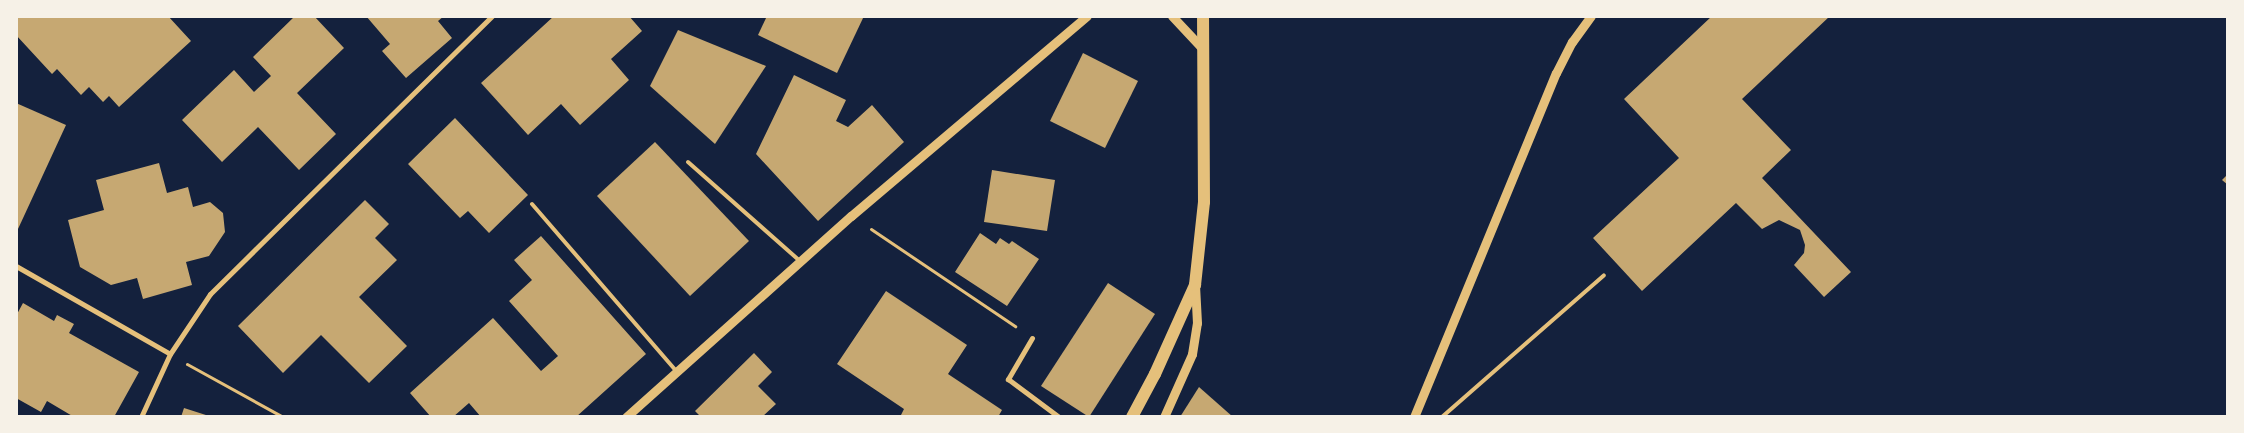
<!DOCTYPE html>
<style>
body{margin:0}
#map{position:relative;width:2244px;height:433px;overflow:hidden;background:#14213d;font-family:"Work Sans",sans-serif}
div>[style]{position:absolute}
.building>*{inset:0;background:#c6a872}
.path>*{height:3px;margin:-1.5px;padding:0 1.5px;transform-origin:1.5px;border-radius:1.5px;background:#e5c07b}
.service>*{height:4px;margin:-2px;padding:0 2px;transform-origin:2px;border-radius:2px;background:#e5c07b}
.minor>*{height:5px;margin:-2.5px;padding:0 2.5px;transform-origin:2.5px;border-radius:2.5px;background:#e5c07b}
.tertiary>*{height:9px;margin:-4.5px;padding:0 4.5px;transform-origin:4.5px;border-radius:4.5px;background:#e5c07b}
.primary>*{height:12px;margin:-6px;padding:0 6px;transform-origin:6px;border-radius:6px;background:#e5c07b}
span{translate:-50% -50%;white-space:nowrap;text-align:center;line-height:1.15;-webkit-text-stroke:4.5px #f6f1e7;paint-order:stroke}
.frame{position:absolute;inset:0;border:18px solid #f6f1e7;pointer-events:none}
</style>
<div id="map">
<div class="building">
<i style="clip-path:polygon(16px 16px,168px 16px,191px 41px,119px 107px,109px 96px,103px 102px,89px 87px,81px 95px,57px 69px,52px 74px,16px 35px)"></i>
<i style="clip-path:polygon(295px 16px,314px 16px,344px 48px,297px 93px,336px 134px,299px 170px,258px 127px,222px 162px,182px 120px,234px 70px,254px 92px,271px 76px,253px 57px)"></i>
<i style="clip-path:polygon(366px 16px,444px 16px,438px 21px,452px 38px,406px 78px,382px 51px,390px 44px)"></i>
<i style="clip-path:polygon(554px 16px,629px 16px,642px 31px,611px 59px,629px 80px,580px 125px,561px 104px,528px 135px,481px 83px)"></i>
<i style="clip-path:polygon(767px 16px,864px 16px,837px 73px,758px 35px)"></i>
<i style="clip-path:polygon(1712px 16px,1830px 16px,1742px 99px,1791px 150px,1762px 178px,1851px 272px,1824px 297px,1794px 265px,1804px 253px,1805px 245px,1800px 230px,1779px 220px,1762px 229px,1736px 203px,1642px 291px,1593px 238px,1679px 158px,1624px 99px)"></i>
<i style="clip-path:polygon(678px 30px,766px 66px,715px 144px,650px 86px)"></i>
<i style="clip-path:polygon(1083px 53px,1138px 81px,1105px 148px,1050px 121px)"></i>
<i style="clip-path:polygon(794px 75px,846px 100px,836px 121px,848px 127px,872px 105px,904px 142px,818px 221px,756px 154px)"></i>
<i style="clip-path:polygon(16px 103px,66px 125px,18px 229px,16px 228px)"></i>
<i style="clip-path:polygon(455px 118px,528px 195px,489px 233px,468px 211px,460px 218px,408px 164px)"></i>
<i style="clip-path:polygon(655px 142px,749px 241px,690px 296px,597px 196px)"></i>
<i style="clip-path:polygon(159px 163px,167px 193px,188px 187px,193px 207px,210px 202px,223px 213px,225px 232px,209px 256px,186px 262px,192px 285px,143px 299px,137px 278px,111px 285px,80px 267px,68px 220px,104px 210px,96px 180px)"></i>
<i style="clip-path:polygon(992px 170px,1055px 180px,1047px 231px,984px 222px)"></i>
<i style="clip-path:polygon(2228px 174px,2228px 185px,2222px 180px)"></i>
<i style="clip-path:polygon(365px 200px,389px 224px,375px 238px,397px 260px,359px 297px,407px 346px,369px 383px,321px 335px,283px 373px,238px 326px)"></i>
<i style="clip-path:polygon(980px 233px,996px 244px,1000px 238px,1009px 244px,1012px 241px,1039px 259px,1007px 306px,955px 272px)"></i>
<i style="clip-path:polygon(541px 236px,646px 354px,576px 417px,481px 417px,469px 403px,453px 417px,431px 417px,410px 393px,493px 318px,541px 371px,558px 356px,509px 301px,532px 280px,514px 260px)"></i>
<i style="clip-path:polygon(1108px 283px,1155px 314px,1089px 417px,1041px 386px)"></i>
<i style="clip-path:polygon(886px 291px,967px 345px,948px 374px,1002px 410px,998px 417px,900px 417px,904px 409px,837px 364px)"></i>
<i style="clip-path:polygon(23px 303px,54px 321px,57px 315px,74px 324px,69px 333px,139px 372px,114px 417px,74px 417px,47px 401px,41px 412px,16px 398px,16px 316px)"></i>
<i style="clip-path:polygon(754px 353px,772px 372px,758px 386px,776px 404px,762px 417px,701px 417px,695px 411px)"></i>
<i style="clip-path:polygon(1199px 387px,1233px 417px,1180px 417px)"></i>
<i style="clip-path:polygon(184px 408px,209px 416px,209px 417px,181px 417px)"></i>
</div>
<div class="path">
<i style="left:871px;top:229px;width:174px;rotate:34deg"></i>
<i style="left:187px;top:364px;width:110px;rotate:28.9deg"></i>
</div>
<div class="service">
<i style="left:688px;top:162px;width:149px;rotate:41.5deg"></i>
<i style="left:532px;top:204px;width:221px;rotate:49.2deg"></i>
<i style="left:1442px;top:417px;width:215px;rotate:-41.2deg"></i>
</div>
<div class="minor">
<i style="left:16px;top:266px;width:177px;rotate:29.7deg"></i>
<i style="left:1032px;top:338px;width:48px;rotate:120.3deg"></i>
<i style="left:1008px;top:379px;width:64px;rotate:36.7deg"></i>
<i style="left:141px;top:417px;width:69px;rotate:-65.3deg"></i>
<i style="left:170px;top:354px;width:72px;rotate:-56.3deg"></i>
<i style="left:210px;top:294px;width:396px;rotate:-44.6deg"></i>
</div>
<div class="tertiary">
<i style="left:1172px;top:16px;width:45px;rotate:46.8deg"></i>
<i style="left:626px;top:417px;width:302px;rotate:-41.8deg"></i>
<i style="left:851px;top:216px;width:309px;rotate:-40.3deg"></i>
<i style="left:1164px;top:417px;width:69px;rotate:-66deg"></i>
<i style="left:1192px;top:354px;width:31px;rotate:-81deg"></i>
<i style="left:1197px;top:323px;width:37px;rotate:-93deg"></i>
<i style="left:1414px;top:417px;width:372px;rotate:-67.6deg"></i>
<i style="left:1556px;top:73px;width:35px;rotate:-63deg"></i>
<i style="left:1572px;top:42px;width:32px;rotate:-54deg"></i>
</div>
<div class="primary">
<i style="left:1132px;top:417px;width:49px;rotate:-61.9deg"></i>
<i style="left:1155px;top:374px;width:98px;rotate:-65.8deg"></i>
<i style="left:1195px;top:285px;width:83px;rotate:-83.8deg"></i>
<i style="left:1204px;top:202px;width:186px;rotate:-90.3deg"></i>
</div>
<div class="frame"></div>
</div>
